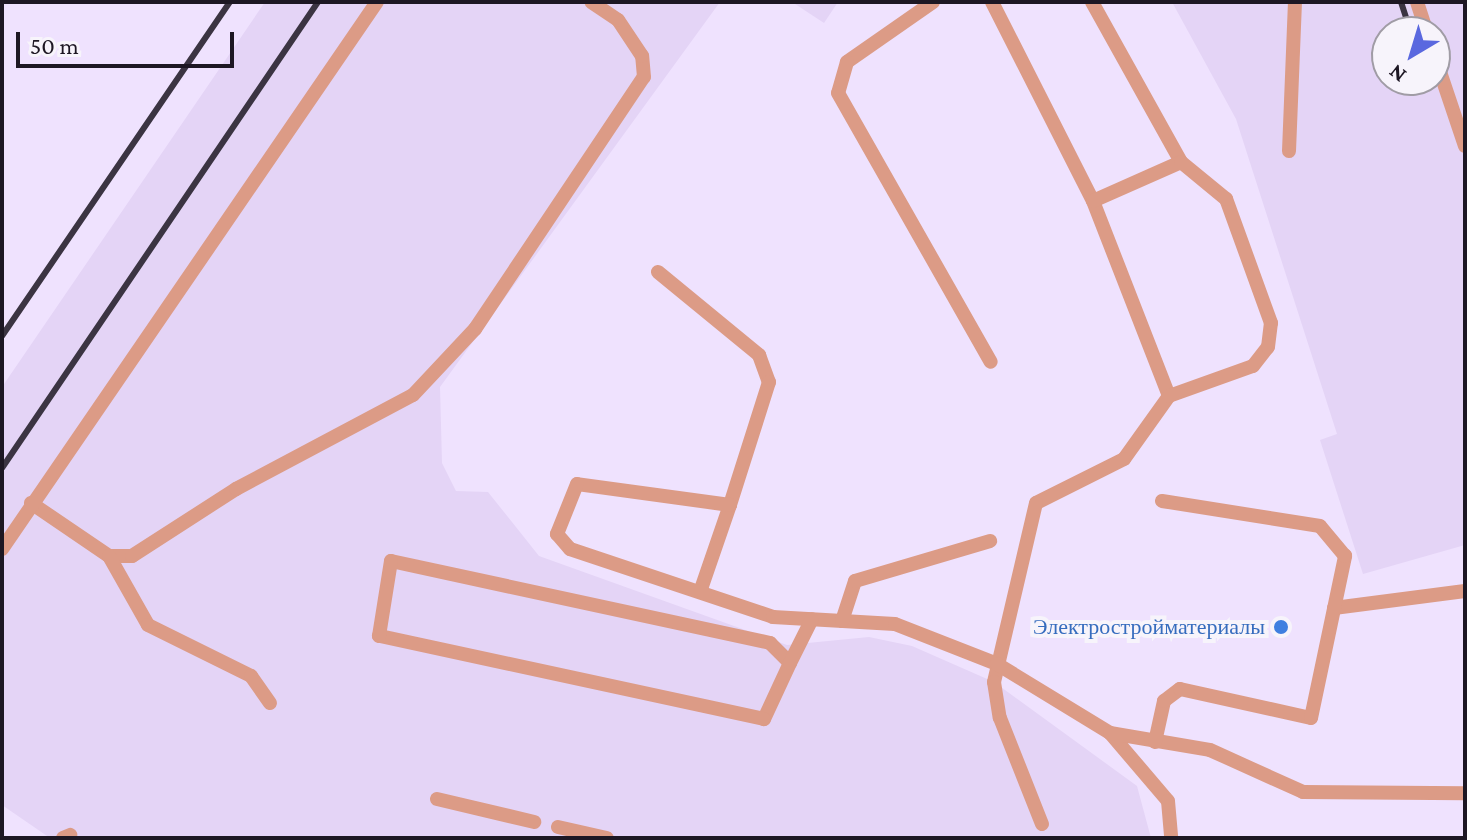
<!DOCTYPE html>
<meta charset="utf-8">
<style>
body{margin:0}
#map{position:relative;width:1467px;height:840px;overflow:hidden;background:#efe2fe;font-family:"Crimson Pro",serif}
div>[style]{position:absolute}
.built>*{inset:0;background:#e4d4f6}
.lane>*{height:14px;margin:-7px;padding:0 7px;transform-origin:7px;border-radius:7px;background:#dc9b86}
.rail>*{height:6px;margin:-3px;padding:0 3px;transform-origin:3px;border-radius:3px;background:#3b3442}
.dots>*{width:22px;height:22px;translate:-50% -50%;box-sizing:border-box;border:4px solid #f7f4fb;border-radius:50%}
span{translate:-50% -50%;white-space:nowrap;text-align:center;line-height:1.15;-webkit-text-stroke:8px #f7f4fb;paint-order:stroke}
.shop-label{font-size:22px;color:#366cbe}
.right{translate:-100% -50%;text-align:right}
.frame{position:absolute;inset:0;border:4px solid #1d1723;pointer-events:none}
.north{position:absolute;left:1371px;top:16px;width:80px;height:80px;box-sizing:border-box;background:#f7f4fb;border:2px solid #a09ca5;border-radius:50%;rotate:218deg;font-size:22px;font-weight:700;line-height:32px;text-align:center;color:#1d1723}
.north::after{content:'';display:block;margin:auto;width:28px;height:36px;background:#5a68df;clip-path:polygon(50% 0,100% 100%,50% 72%,0 100%)}
.scale{position:absolute;left:16px;top:32px;width:218px;height:36px;box-sizing:border-box;border:4px solid #1d1723;border-top:0;padding-left:10px;font-size:24px;line-height:28px;white-space:nowrap;color:#1d1723;-webkit-text-stroke:6px #f7f4fb;paint-order:stroke}
</style>
<div id="map">
<div class="built">
<i style="clip-path:polygon(265px 2px,720px 2px,440px 387px,442px 463px,456px 491px,488px 492px,539px 556px,787px 645px,869px 637px,912px 646px,994px 682px,1137px 786px,1151px 838px,50px 838px,2px 805px,2px 387px)"></i>
<i style="clip-path:polygon(792px 2px,838px 2px,824px 23px)"></i>
<i style="clip-path:polygon(evenodd,1172px 2px,1465px 2px,1465px 545px,1363px 574px,1320px 440px,1337px 434px,1236px 119px,1172px 2px,1387px 32px,1435px 32px,1435px 80px,1387px 80px,1387px 32px)"></i>
</div>
<div class="lane">
<i style="left:933px;top:2px;width:105px;rotate:145.1deg"></i>
<i style="left:847px;top:62px;width:32px;rotate:106deg"></i>
<i style="left:838px;top:93px;width:309px;rotate:60.4deg"></i>
<i style="left:992px;top:2px;width:223px;rotate:63.1deg"></i>
<i style="left:1093px;top:201px;width:209px;rotate:68.7deg"></i>
<i style="left:1169px;top:396px;width:77px;rotate:125.5deg"></i>
<i style="left:1124px;top:459px;width:98px;rotate:153.4deg"></i>
<i style="left:1036px;top:503px;width:184px;rotate:103.2deg"></i>
<i style="left:994px;top:682px;width:36px;rotate:81deg"></i>
<i style="left:1000px;top:718px;width:114px;rotate:68.4deg"></i>
<i style="left:1092px;top:2px;width:183px;rotate:60.9deg"></i>
<i style="left:1181px;top:162px;width:96px;rotate:156.1deg"></i>
<i style="left:1417px;top:2px;width:32px;rotate:72deg"></i>
<i style="left:1435px;top:57px;width:94px;rotate:71.4deg"></i>
<i style="left:1289px;top:151px;width:149px;rotate:-87.7deg"></i>
<i style="left:658px;top:272px;width:131px;rotate:39.4deg"></i>
<i style="left:759px;top:355px;width:29px;rotate:70deg"></i>
<i style="left:769px;top:382px;width:129px;rotate:107.6deg"></i>
<i style="left:1169px;top:396px;width:89px;rotate:-19.7deg"></i>
<i style="left:1253px;top:366px;width:24px;rotate:-52deg"></i>
<i style="left:1268px;top:347px;width:24px;rotate:-83deg"></i>
<i style="left:1271px;top:323px;width:132px;rotate:-109.9deg"></i>
<i style="left:1226px;top:199px;width:58px;rotate:-140.6deg"></i>
<i style="left:31px;top:503px;width:94px;rotate:34.2deg"></i>
<i style="left:109px;top:556px;width:23px"></i>
<i style="left:132px;top:556px;width:124px;rotate:-32.8deg"></i>
<i style="left:236px;top:489px;width:200px;rotate:-28deg"></i>
<i style="left:413px;top:395px;width:91px;rotate:-46.8deg"></i>
<i style="left:475px;top:329px;width:303px;rotate:-56.2deg"></i>
<i style="left:644px;top:77px;width:21px;rotate:-95deg"></i>
<i style="left:642px;top:56px;width:43px;rotate:-123.7deg"></i>
<i style="left:618px;top:20px;width:32px;rotate:-146deg"></i>
<i style="left:2px;top:549px;width:663px;rotate:-55.57deg"></i>
<i style="left:109px;top:556px;width:79px;rotate:60.5deg"></i>
<i style="left:148px;top:625px;width:115px;rotate:26.3deg"></i>
<i style="left:251px;top:676px;width:33px;rotate:55deg"></i>
<i style="left:391px;top:561px;width:388px;rotate:12.2deg"></i>
<i style="left:770px;top:643px;width:28px;rotate:45deg"></i>
<i style="left:790px;top:663px;width:62px;rotate:114.9deg"></i>
<i style="left:764px;top:719px;width:394px;rotate:-167.8deg"></i>
<i style="left:379px;top:636px;width:76px;rotate:-80.9deg"></i>
<i style="left:700px;top:592px;width:92px;rotate:-71deg"></i>
<i style="left:730px;top:505px;width:154px;rotate:-172.2deg"></i>
<i style="left:577px;top:484px;width:54px;rotate:111.8deg"></i>
<i style="left:557px;top:534px;width:20px;rotate:49deg"></i>
<i style="left:570px;top:549px;width:214px;rotate:18.5deg"></i>
<i style="left:773px;top:617px;width:122px;rotate:3.3deg"></i>
<i style="left:895px;top:624px;width:110px;rotate:21.4deg"></i>
<i style="left:997px;top:664px;width:132px;rotate:31.4deg"></i>
<i style="left:1110px;top:733px;width:89px;rotate:49.5deg"></i>
<i style="left:1168px;top:801px;width:37px;rotate:85deg"></i>
<i style="left:1334px;top:608px;width:132px;rotate:-7.4deg"></i>
<i style="left:842px;top:621px;width:42px;rotate:-72deg"></i>
<i style="left:855px;top:581px;width:141px;rotate:-16.5deg"></i>
<i style="left:790px;top:663px;width:49px;rotate:-63.4deg"></i>
<i style="left:1110px;top:733px;width:101px;rotate:9.6deg"></i>
<i style="left:1210px;top:750px;width:102px;rotate:24.3deg"></i>
<i style="left:1303px;top:792px;width:162px;rotate:0.4deg"></i>
<i style="left:1155px;top:742px;width:42px;rotate:-77.6deg"></i>
<i style="left:1164px;top:701px;width:20px;rotate:-37deg"></i>
<i style="left:1180px;top:689px;width:134px;rotate:12.5deg"></i>
<i style="left:1311px;top:718px;width:166px;rotate:-78.1deg"></i>
<i style="left:1345px;top:556px;width:39px;rotate:-130deg"></i>
<i style="left:1320px;top:526px;width:160px;rotate:-171deg"></i>
<i style="left:437px;top:799px;width:100px;rotate:13.3deg"></i>
<i style="left:558px;top:827px;width:50px;rotate:12.7deg"></i>
<i style="left:63px;top:838px;width:8px;rotate:-23deg"></i>
</div>
<div class="rail">
<i style="left:1401px;top:2px;width:32px;rotate:72deg"></i>
<i style="left:2px;top:336px;width:404px;rotate:-55.7deg"></i>
<i style="left:2px;top:468px;width:563px;rotate:-55.86deg"></i>
</div>
<div class="dots">
<i style="left:1281px;top:627px;background:#3f7fe0"></i>
</div>
<div class="shop-label">
<span class="right" style="left:1265px;top:627px">Электростройматериалы</span>
</div>
<div class="frame"></div>
<div class="north">N</div>
<div class="scale">50 m</div>
</div>
